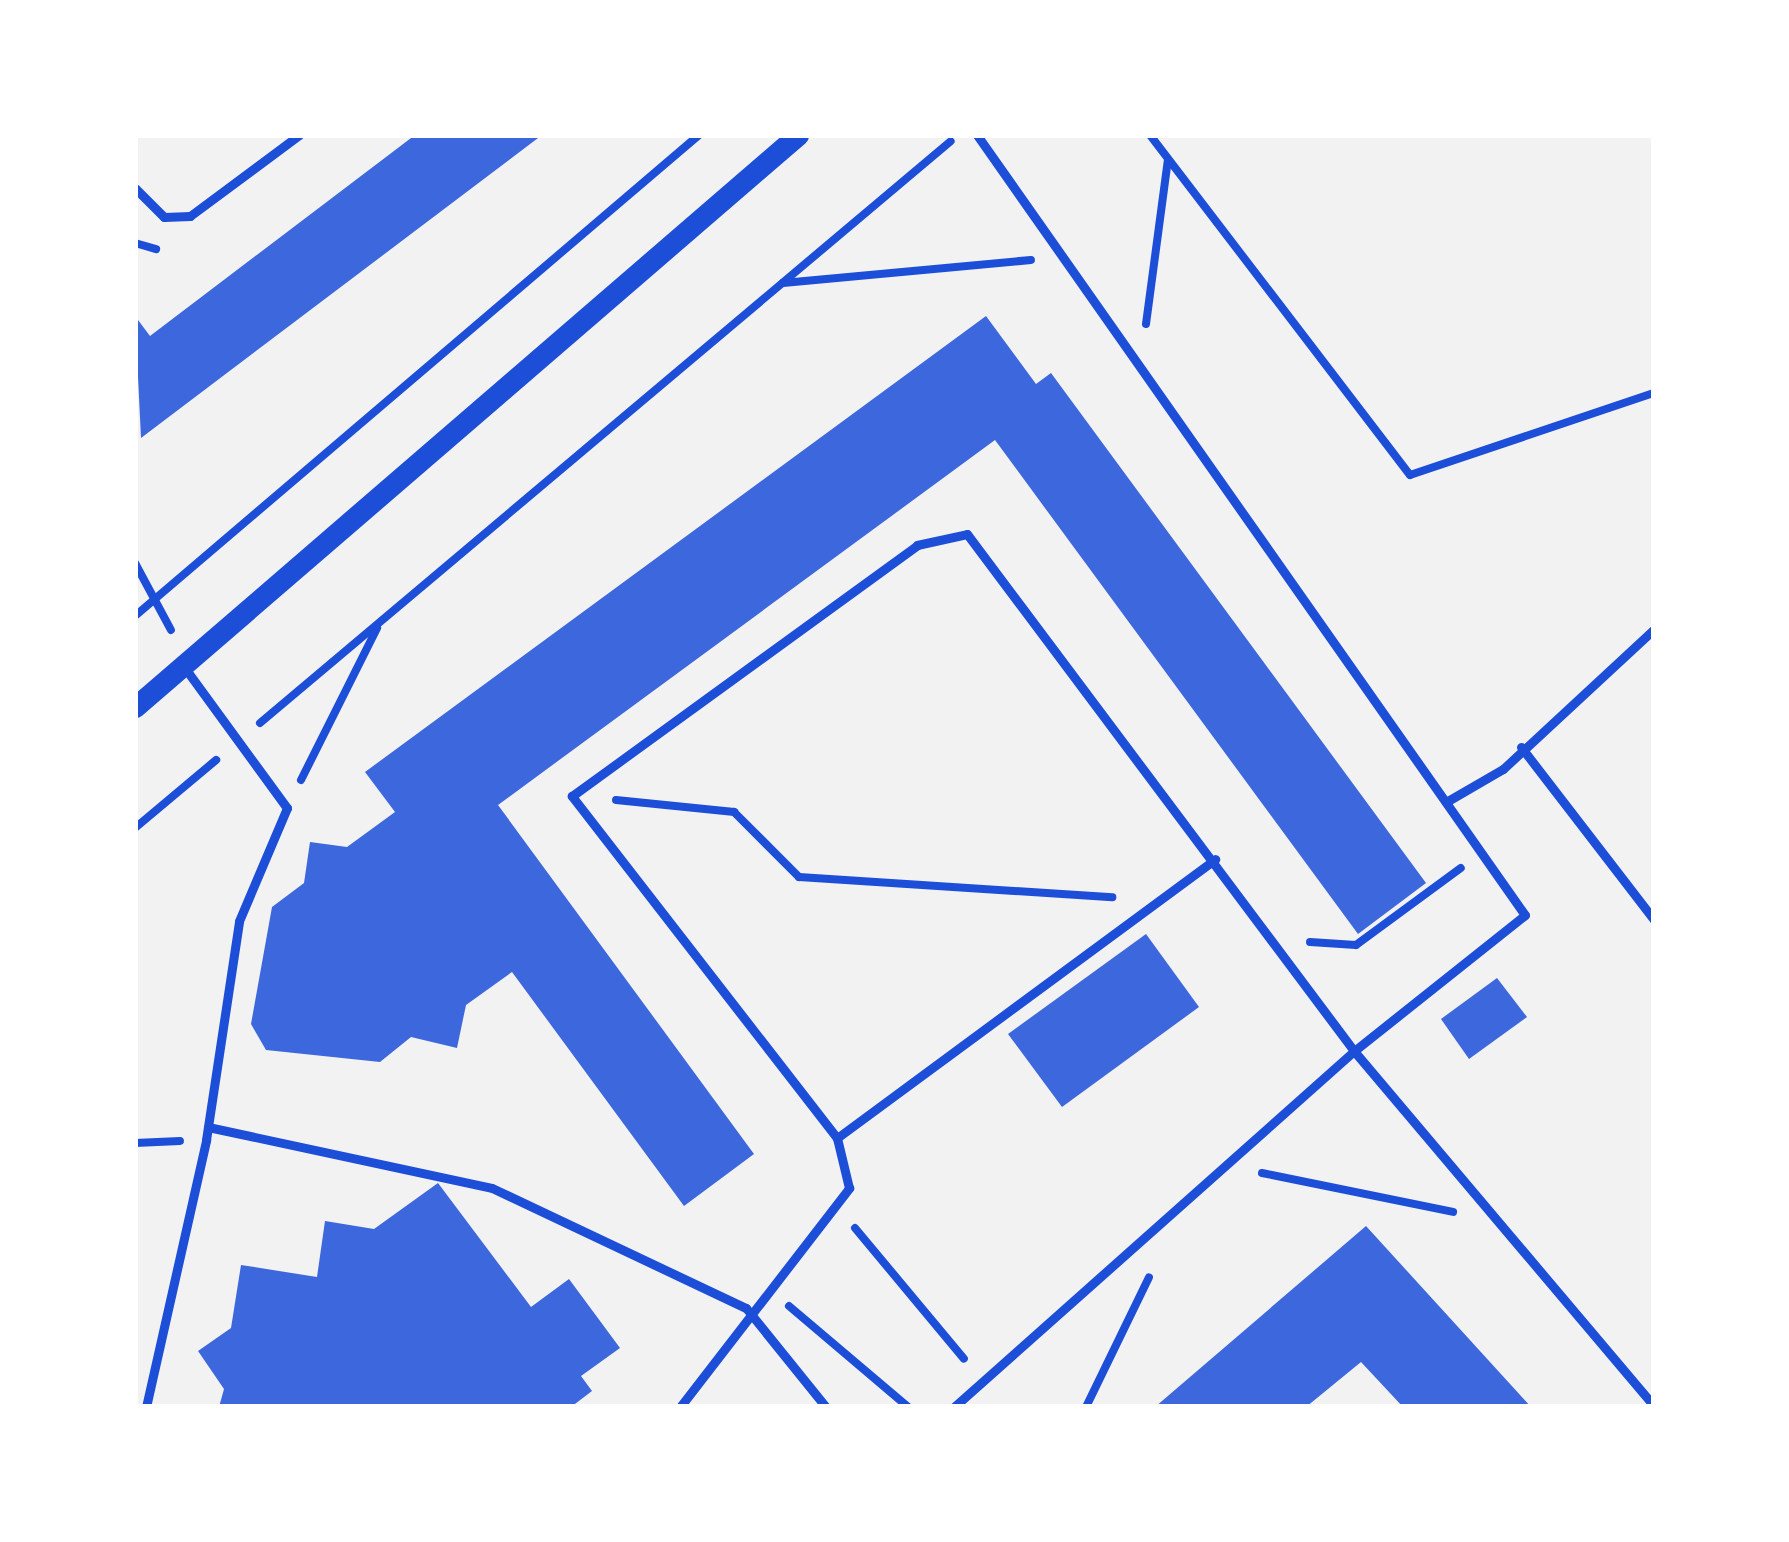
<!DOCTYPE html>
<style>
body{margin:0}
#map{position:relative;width:1789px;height:1542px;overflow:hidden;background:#f2f2f2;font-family:"Nunito Sans",sans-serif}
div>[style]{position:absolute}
.building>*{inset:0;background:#3d67dc}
.path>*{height:8px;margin:-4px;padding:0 4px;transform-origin:4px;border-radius:4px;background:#1d4ed8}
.service>*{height:9px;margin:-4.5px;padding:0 4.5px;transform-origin:4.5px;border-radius:4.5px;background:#1d4ed8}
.tertiary>*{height:21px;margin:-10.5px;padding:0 10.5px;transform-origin:10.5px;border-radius:10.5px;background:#1d4ed8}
span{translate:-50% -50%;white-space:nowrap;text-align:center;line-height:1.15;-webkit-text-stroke:12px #fff;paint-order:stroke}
.frame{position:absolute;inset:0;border:138px solid #fff;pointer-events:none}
</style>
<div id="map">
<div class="building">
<i style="clip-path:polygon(415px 135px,542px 135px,141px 438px,135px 316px,150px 336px)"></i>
<i style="clip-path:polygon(986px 316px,1036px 384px,1051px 373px,1426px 883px,1358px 934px,995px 440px,498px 805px,754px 1154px,684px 1206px,512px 972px,466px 1005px,457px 1048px,411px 1037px,380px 1062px,266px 1050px,251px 1024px,272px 907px,304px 883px,310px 842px,347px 847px,395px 812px,365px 772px)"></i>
<i style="clip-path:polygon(1146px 934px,1199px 1007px,1062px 1107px,1008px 1034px)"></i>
<i style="clip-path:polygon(1497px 978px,1527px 1017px,1469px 1059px,1441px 1019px)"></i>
<i style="clip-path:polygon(438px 1183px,531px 1307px,569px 1279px,620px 1348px,581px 1376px,592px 1391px,571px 1407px,219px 1407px,224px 1389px,198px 1351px,231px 1328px,241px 1265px,317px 1277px,325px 1221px,374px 1229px)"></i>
<i style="clip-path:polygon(1366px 1226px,1531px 1407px,1403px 1407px,1361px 1362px,1306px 1407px,1155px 1407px)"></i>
</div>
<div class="path">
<i style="left:1150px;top:135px;width:428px;rotate:52.6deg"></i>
<i style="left:1410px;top:475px;width:257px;rotate:-18.6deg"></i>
<i style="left:135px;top:243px;width:22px;rotate:16deg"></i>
<i style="left:783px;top:283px;width:249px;rotate:-5.3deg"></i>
<i style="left:1146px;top:324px;width:165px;rotate:-82.4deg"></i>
<i style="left:135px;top:563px;width:76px;rotate:61.8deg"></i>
<i style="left:135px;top:616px;width:741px;rotate:-40.46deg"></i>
<i style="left:260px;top:723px;width:903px;rotate:-40.11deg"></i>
<i style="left:301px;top:780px;width:170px;rotate:-63.4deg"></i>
<i style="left:616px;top:800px;width:119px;rotate:5.8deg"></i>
<i style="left:734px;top:812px;width:92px;rotate:45deg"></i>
<i style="left:799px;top:877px;width:314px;rotate:3.7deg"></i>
<i style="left:135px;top:828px;width:106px;rotate:-40deg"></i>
<i style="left:1310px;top:942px;width:46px;rotate:3.7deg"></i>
<i style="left:1356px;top:945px;width:130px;rotate:-36.3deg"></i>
<i style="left:135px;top:1143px;width:45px;rotate:-2.5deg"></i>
<i style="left:1262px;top:1173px;width:195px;rotate:11.5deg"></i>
<i style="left:855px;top:1228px;width:170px;rotate:50.2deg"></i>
<i style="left:789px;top:1306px;width:156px;rotate:40.3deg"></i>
<i style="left:1086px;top:1407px;width:144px;rotate:-64.1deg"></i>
</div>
<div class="service">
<i style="left:977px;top:135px;width:953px;rotate:54.91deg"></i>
<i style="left:1525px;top:915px;width:218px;rotate:141.5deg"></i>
<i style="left:1354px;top:1051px;width:465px;rotate:49.8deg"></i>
<i style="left:135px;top:188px;width:41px;rotate:45deg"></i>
<i style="left:164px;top:217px;width:26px;rotate:-2deg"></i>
<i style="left:190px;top:216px;width:136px;rotate:-36.6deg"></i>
<i style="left:1521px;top:747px;width:218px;rotate:52.4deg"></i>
<i style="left:1446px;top:802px;width:66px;rotate:-30.1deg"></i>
<i style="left:1503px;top:769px;width:206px;rotate:-42.8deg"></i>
<i style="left:208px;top:1127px;width:290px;rotate:12.1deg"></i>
<i style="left:492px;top:1188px;width:281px;rotate:25.3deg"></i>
<i style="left:746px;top:1308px;width:127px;rotate:51.1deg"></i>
<i style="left:837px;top:1138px;width:470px;rotate:-36.4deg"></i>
<i style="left:146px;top:1407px;width:274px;rotate:-77.3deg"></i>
<i style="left:206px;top:1140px;width:221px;rotate:-81.4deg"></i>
<i style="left:239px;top:921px;width:123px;rotate:-67deg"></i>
<i style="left:287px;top:808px;width:175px;rotate:-126.1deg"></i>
<i style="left:680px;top:1407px;width:277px;rotate:-52.3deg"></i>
<i style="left:849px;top:1188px;width:51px;rotate:-103.5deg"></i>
<i style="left:837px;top:1138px;width:433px;rotate:-127.8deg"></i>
<i style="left:572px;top:796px;width:427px;rotate:-36deg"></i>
<i style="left:917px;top:545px;width:51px;rotate:-12.4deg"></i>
<i style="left:967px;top:534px;width:646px;rotate:53.18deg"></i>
<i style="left:1354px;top:1051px;width:535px;rotate:138.33deg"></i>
</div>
<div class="tertiary">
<i style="left:135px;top:707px;width:876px;rotate:-40.79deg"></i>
</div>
<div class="frame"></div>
</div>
